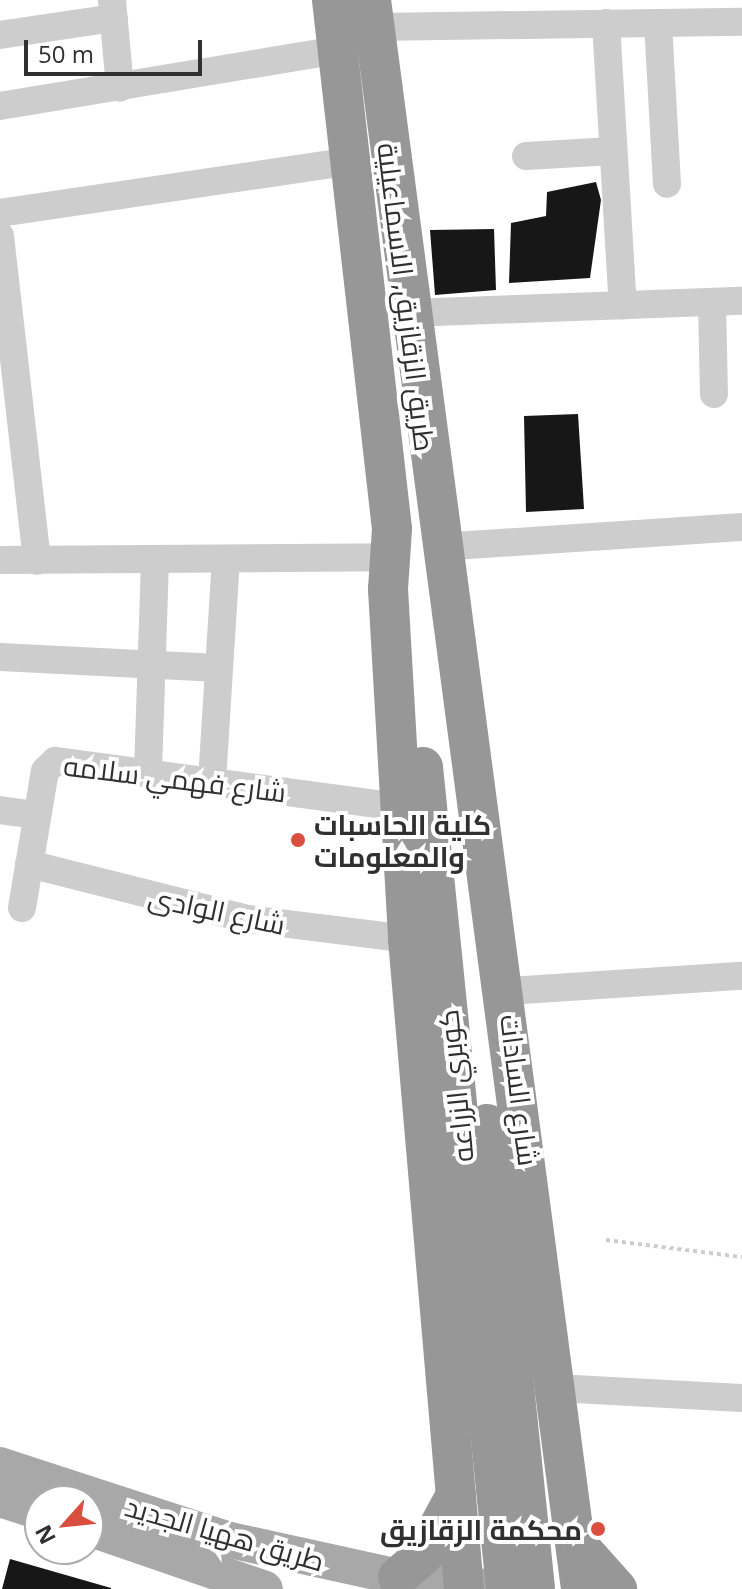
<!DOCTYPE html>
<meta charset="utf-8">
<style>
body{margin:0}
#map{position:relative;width:742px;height:1589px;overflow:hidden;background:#fff;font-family:"Open Sans",Cairo,sans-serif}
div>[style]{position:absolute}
.building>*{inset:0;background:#171717}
.path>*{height:4px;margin-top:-2px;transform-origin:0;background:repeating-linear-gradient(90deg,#cdcdcd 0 4px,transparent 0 8px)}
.minor>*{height:28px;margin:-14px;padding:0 14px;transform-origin:14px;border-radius:14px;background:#cdcdcd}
.major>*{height:36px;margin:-18px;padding:0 18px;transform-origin:18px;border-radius:18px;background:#a8a8a8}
.highway>*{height:40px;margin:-20px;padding:0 20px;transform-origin:20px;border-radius:20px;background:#979797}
.dots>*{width:22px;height:22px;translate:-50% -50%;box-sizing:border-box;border:4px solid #fff;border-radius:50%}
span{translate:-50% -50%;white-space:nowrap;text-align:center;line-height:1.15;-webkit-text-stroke:8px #fff;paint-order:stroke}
.street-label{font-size:28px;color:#303030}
.poi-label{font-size:28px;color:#303030;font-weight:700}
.left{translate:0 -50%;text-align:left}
.right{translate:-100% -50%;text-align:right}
.north{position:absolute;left:24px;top:1485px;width:80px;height:80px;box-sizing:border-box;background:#fff;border:2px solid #acacac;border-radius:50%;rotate:243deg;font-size:22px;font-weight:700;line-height:32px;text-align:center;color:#303030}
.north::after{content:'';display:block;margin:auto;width:28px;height:36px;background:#d94e3f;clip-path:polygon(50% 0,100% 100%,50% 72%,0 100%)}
.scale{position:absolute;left:24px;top:40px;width:178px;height:36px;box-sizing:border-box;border:4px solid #303030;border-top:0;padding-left:10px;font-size:24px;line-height:28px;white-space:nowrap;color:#303030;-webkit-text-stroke:6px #fff;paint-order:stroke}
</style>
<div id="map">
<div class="building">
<i style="clip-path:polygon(596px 182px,601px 200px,590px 278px,509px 283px,511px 223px,546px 216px,547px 192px)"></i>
<i style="clip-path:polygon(494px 229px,496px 290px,435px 295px,430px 230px)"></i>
<i style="clip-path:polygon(578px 414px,584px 509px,526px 512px,524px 416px)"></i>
<i style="clip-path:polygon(10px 1559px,111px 1588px,111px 1589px,2px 1589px)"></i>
</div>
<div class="path">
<i style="left:606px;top:1240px;width:137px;rotate:7.1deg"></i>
</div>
<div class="minor">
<i style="left:112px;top:1px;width:87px;rotate:84.7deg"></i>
<i style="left:606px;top:23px;width:283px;rotate:86.6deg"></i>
<i style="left:658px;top:23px;width:161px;rotate:86.8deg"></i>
<i style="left:374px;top:27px;width:368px;rotate:-0.8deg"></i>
<i style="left:0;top:35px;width:115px;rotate:-8.5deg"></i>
<i style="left:0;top:106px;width:345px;rotate:-9.4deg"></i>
<i style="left:526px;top:156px;width:87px;rotate:-3.3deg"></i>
<i style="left:0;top:213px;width:358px;rotate:-8.4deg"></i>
<i style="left:0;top:236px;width:327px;rotate:83.5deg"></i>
<i style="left:712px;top:302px;width:92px;rotate:88.8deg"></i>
<i style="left:409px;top:313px;width:333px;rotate:-2.1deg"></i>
<i style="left:439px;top:547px;width:304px;rotate:-3.8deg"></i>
<i style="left:0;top:560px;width:390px;rotate:-0.4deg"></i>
<i style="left:0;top:657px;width:219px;rotate:2.9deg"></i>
<i style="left:148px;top:772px;width:212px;rotate:-88.1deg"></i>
<i style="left:212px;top:781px;width:222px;rotate:-86.4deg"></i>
<i style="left:0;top:810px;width:36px;rotate:8deg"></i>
<i style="left:29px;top:864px;width:226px;rotate:14.1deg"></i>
<i style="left:248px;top:919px;width:161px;rotate:7.1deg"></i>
<i style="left:22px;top:908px;width:139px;rotate:-80.5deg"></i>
<i style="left:45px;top:771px;width:14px;rotate:-45deg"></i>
<i style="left:55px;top:761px;width:348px;rotate:7.6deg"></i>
<i style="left:507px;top:991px;width:235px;rotate:-3.7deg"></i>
<i style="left:556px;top:1388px;width:186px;rotate:3.1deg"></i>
</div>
<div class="major">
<i style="left:0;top:1465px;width:242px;rotate:18.1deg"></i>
<i style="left:230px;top:1540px;width:172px;rotate:12.4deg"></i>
<i style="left:398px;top:1577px;width:104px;rotate:6.6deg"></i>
<i style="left:0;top:1499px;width:42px;rotate:18deg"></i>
<i style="left:88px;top:1528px;width:187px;rotate:19deg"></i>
</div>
<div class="highway">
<i style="left:332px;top:0;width:532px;rotate:83.53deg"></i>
<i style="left:392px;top:529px;width:60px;rotate:93.8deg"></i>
<i style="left:388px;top:589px;width:351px;rotate:86.7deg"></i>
<i style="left:408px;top:939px;width:652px;rotate:85.08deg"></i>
<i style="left:371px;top:0;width:1603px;rotate:82.47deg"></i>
<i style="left:423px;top:767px;width:826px;rotate:84.23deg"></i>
<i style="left:487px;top:1124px;width:467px;rotate:84.1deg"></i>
<i style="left:576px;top:1543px;width:62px;rotate:48.3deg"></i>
<i style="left:398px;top:1577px;width:35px;rotate:-41deg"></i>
<i style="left:424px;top:1554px;width:67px;rotate:-61.5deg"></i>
</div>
<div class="dots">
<i style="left:298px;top:840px;background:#d94e3f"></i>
<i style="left:598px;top:1529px;background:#d94e3f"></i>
</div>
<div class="street-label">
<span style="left:407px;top:297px;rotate:83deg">طريق الزقازيق, الاسماعيلية</span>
<span style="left:175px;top:778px;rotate:7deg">شارع فهمي سلامه</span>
<span style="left:217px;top:910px;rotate:12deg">شارع الوادى</span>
<span style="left:455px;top:1086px;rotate:-96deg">كوبري الزراعه</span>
<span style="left:520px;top:1090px;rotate:83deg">شارع السادات</span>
<span style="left:225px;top:1533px;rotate:16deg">طريق ههيا الجديد</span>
</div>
<div class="poi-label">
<span class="left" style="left:314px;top:840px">كلية الحاسبات<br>والمعلومات</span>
<span class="right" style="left:582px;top:1529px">محكمة الزقازيق</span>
</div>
<div class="north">N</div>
<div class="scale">50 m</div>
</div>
